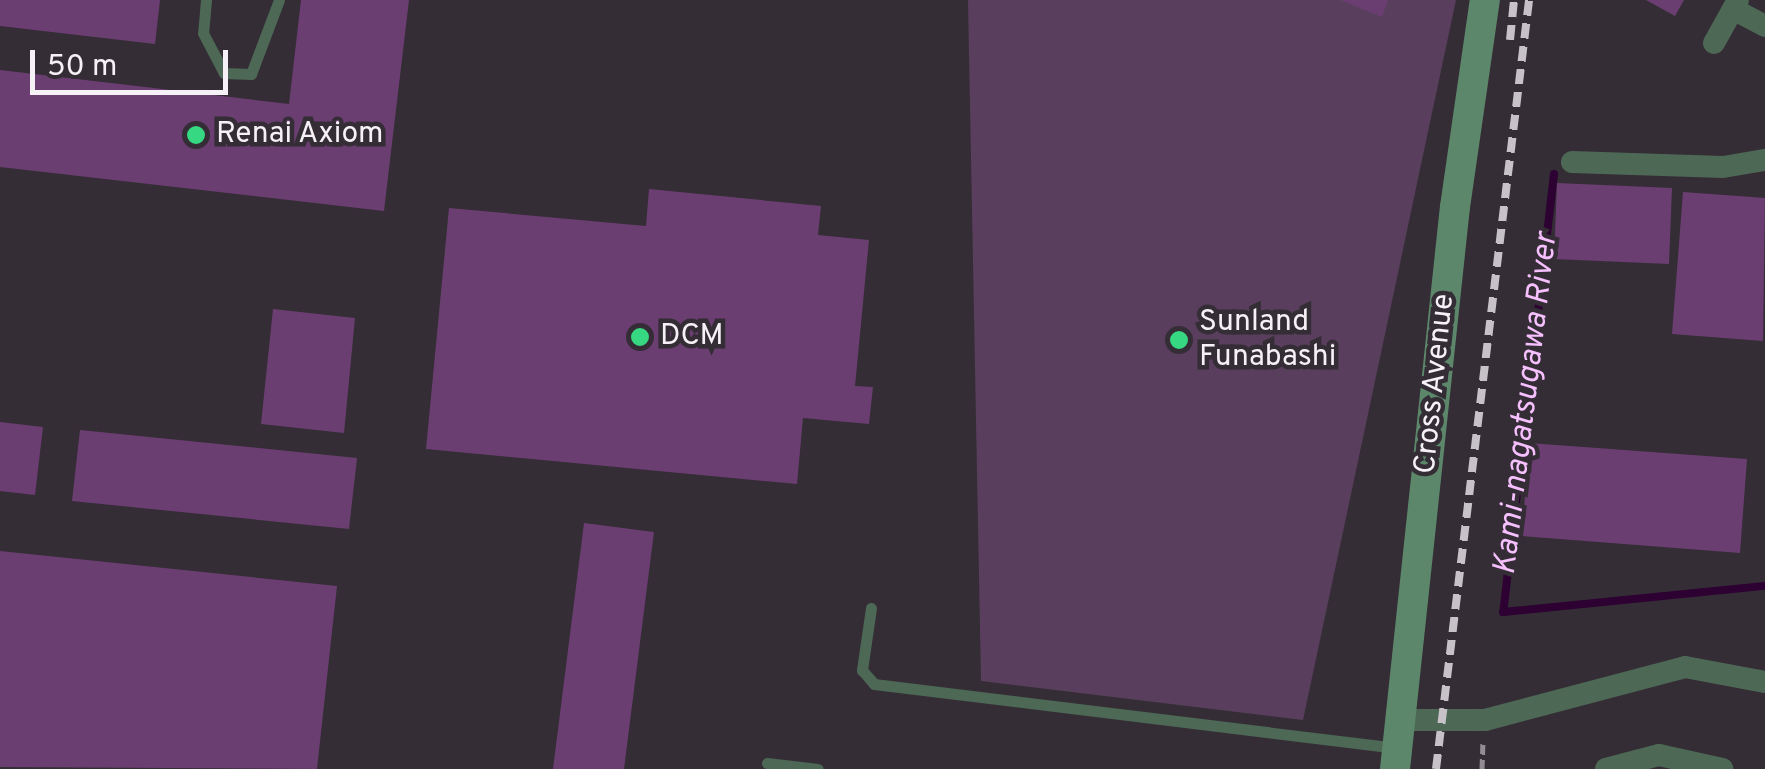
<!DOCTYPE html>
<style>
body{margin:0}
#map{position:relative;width:1765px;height:769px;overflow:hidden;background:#342d35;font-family:Overpass,sans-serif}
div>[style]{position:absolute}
.green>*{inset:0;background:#593f5d}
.stream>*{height:8px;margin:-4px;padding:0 4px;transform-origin:4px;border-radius:4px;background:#2d0233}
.building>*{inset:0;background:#6b3e72}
.path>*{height:5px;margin-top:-2.5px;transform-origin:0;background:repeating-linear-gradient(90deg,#928c93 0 10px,transparent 0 15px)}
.lane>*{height:11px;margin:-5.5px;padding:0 5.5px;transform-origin:5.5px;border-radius:5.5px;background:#4d6855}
.street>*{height:22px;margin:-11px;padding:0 11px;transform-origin:11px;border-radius:11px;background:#4d6855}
.secondary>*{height:30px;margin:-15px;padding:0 15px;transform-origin:15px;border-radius:15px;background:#5c876a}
.rail>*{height:8px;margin-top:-4px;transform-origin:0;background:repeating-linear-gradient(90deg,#c7c2c7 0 15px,transparent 0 23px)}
.dots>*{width:28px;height:28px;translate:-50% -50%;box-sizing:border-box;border:5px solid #342d35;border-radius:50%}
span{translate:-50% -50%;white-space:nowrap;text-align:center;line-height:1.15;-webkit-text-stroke:9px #342d35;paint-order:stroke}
.poi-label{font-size:30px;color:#f6f1f6}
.left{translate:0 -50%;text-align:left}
.street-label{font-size:30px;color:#f6f1f6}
.water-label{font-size:32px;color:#f6c0fe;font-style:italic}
.scale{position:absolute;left:30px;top:50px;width:198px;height:45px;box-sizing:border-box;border:5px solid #f6f1f6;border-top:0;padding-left:12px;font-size:30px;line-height:35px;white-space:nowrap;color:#f6f1f6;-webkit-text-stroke:8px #342d35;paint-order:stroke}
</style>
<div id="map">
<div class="green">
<i style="clip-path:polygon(968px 0,1456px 0,1303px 720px,981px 681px)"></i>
</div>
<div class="stream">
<i style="left:1554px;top:174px;width:441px;rotate:96.6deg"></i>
<i style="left:1503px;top:612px;width:263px;rotate:-5.7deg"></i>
</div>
<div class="building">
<i style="clip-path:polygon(0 0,160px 0,155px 44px,0 26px)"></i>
<i style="clip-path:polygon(301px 0,409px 0,384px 211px,0 167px,0 70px,289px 104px)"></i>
<i style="clip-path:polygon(1340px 0,1388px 0,1382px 17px)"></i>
<i style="clip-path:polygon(1646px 0,1684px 0,1675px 16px)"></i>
<i style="clip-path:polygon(1557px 183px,1672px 188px,1669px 264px,1554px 259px)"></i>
<i style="clip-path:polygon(649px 189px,821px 206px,818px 235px,869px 240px,855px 386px,873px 387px,869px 424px,803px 418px,797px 484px,426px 449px,449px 208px,646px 226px)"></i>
<i style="clip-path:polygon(1683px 192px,1765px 198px,1763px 341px,1672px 334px)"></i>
<i style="clip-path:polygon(273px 309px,355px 318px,344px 433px,261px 424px)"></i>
<i style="clip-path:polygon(0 422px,43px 427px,35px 495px,0 491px)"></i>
<i style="clip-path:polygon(80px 430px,357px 458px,349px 529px,72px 501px)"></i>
<i style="clip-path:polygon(1529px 443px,1747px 459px,1740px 553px,1522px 536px)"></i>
<i style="clip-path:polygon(584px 523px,654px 532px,624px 769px,553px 769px)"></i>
<i style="clip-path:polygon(0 551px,337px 586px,317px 769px,0 767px)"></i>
</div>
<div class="path">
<i style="left:1482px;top:769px;width:26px;rotate:-88deg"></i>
</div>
<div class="lane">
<i style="left:206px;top:0;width:33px;rotate:95deg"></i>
<i style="left:203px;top:33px;width:45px;rotate:62.3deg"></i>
<i style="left:224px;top:73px;width:27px;rotate:2deg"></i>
<i style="left:251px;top:74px;width:79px;rotate:-69.3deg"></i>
<i style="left:871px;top:608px;width:63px;rotate:98.3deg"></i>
<i style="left:862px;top:670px;width:18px;rotate:49deg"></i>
<i style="left:874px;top:684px;width:527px;rotate:6.98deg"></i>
<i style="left:767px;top:763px;width:51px;rotate:6.7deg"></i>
</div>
<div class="street">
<i style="left:1733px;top:9px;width:36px;rotate:28deg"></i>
<i style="left:1714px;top:43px;width:49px;rotate:-60.8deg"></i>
<i style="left:1572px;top:162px;width:151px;rotate:1.9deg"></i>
<i style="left:1723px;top:167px;width:43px;rotate:-9.5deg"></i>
<i style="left:1400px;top:720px;width:85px"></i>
<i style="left:1485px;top:720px;width:207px;rotate:-14.8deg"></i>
<i style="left:1685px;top:667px;width:81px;rotate:10.6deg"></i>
<i style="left:1606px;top:769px;width:55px;rotate:-14.8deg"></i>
<i style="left:1659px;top:755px;width:65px;rotate:12.5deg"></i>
</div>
<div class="secondary">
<i style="left:1395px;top:769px;width:565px;rotate:-83.91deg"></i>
<i style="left:1455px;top:207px;width:209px;rotate:-81.8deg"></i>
</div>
<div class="rail">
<i style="left:1510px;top:40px;width:40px;rotate:-84.3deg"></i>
<i style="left:1436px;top:769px;width:775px;rotate:-83.1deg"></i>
</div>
<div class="dots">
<i style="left:196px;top:135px;background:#36d881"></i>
<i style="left:640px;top:337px;background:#36d881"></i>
<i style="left:1179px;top:340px;background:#36d881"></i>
</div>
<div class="poi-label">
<span class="left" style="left:216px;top:135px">Renai Axiom</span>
<span class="left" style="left:1199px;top:340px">Sunland<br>Funabashi</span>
<span class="left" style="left:660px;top:337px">DCM</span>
</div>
<div class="street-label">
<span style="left:1436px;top:384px;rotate:-84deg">Cross Avenue</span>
</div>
<div class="water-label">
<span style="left:1527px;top:404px;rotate:-83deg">Kami-nagatsugawa River</span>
</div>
<div class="scale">50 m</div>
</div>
